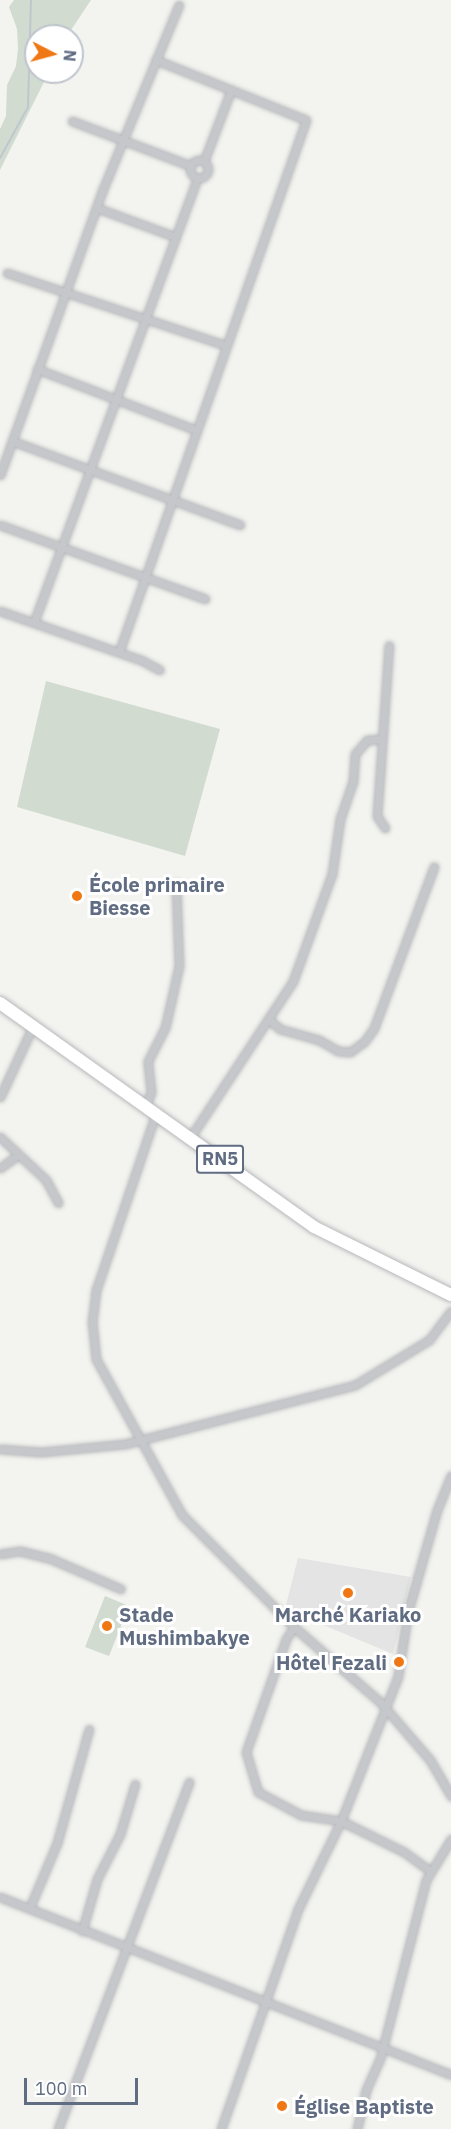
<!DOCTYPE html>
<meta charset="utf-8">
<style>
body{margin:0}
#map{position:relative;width:451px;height:2129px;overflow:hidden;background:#f3f4ef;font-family:"IBM Plex Sans",sans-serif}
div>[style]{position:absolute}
.built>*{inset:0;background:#e3e4e3}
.green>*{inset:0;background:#d2dbd0}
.stream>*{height:2px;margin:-1px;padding:0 1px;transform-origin:1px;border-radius:1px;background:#bec7ce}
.roads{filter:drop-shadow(0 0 2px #b7b8bc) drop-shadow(0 0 2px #b7b8bc)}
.street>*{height:7px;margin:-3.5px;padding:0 3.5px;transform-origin:3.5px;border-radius:3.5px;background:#c5c7cb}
.street>.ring{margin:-3.5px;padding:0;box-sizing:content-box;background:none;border:7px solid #c5c7cb;border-radius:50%}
.highway>*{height:12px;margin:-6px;padding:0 6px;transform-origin:6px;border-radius:6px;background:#fff}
.dots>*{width:16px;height:16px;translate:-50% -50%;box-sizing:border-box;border:3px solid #fff;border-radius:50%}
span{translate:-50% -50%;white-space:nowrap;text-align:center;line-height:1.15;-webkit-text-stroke:6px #fff;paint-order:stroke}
.shield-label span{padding:2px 4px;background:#fff;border:2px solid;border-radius:4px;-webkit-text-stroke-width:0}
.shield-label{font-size:18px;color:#606c82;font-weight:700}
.poi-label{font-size:20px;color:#606c82;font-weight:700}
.left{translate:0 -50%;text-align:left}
.right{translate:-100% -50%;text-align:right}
.north{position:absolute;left:24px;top:24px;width:60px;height:60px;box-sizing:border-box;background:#fff;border:2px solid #bfc4cd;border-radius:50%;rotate:96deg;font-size:16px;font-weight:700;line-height:24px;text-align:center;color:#606c82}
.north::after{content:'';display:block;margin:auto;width:21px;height:27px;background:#ef7714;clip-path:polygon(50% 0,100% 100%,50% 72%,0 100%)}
.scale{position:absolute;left:24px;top:2078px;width:114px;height:27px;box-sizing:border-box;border:3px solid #606c82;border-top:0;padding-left:8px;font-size:18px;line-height:21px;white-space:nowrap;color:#606c82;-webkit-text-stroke:4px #fff;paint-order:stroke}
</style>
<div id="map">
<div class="built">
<i style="clip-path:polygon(298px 1558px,411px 1577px,393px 1654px,285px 1609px)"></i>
</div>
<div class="green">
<i style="clip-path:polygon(14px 0,91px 0,67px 36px,36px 36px,36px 72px,49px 72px,0 170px,0 129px,6px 116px,7px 85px,16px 66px,18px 49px,17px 29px,9px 7px)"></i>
<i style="clip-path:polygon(46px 681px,220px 729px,185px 856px,17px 807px)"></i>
<i style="clip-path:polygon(105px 1596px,129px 1606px,109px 1656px,85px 1647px)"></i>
</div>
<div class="stream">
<i style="left:0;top:158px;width:58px;rotate:-61.2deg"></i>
<i style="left:28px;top:107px;width:107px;rotate:-88.4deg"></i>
</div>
<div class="roads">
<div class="street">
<i style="left:72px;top:121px;width:127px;rotate:20.7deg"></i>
<i class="ring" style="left:190px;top:160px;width:11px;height:11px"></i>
<i style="left:204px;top:161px;width:76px;rotate:-69.2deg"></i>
<i style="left:97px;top:208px;width:84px;rotate:20.2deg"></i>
<i style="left:7px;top:273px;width:230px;rotate:18.3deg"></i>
<i style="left:37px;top:369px;width:170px;rotate:21deg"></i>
<i style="left:12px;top:441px;width:243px;rotate:20.2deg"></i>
<i style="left:0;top:475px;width:304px;rotate:-70.2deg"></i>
<i style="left:103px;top:189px;width:199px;rotate:-67.6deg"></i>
<i style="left:0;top:525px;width:218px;rotate:19.8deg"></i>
<i style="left:0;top:611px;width:149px;rotate:19.2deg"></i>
<i style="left:141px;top:660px;width:21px;rotate:28deg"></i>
<i style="left:34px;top:622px;width:473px;rotate:-69.8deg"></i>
<i style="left:119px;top:652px;width:564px;rotate:-70.63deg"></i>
<i style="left:306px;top:120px;width:162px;rotate:-158.2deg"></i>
<i style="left:385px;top:828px;width:14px;rotate:-124deg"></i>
<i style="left:377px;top:816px;width:171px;rotate:-86deg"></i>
<i style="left:268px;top:1019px;width:16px;rotate:40deg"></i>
<i style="left:280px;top:1029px;width:41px;rotate:15.8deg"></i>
<i style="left:319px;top:1040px;width:22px;rotate:30deg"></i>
<i style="left:338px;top:1051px;width:12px;rotate:5deg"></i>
<i style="left:350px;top:1052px;width:17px;rotate:-36deg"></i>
<i style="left:364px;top:1042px;width:17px;rotate:-54deg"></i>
<i style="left:374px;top:1028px;width:172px;rotate:-69.6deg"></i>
<i style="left:0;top:1097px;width:78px;rotate:-65.1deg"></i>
<i style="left:145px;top:1108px;width:17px;rotate:-69deg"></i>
<i style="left:151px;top:1092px;width:31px;rotate:-96deg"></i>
<i style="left:148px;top:1061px;width:37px;rotate:-63deg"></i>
<i style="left:165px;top:1028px;width:64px;rotate:-77.3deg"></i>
<i style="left:179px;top:966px;width:82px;rotate:-92.1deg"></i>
<i style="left:155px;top:1116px;width:184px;rotate:108.7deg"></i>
<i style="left:96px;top:1290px;width:31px;rotate:97deg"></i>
<i style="left:92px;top:1321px;width:38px;rotate:84deg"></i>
<i style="left:96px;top:1359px;width:178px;rotate:61.1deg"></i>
<i style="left:182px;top:1515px;width:158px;rotate:45deg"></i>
<i style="left:294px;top:1627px;width:116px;rotate:41.1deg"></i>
<i style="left:381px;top:1703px;width:75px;rotate:49.3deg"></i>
<i style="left:430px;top:1760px;width:42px;rotate:59.7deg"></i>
<i style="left:0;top:1137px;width:63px;rotate:43.1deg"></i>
<i style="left:46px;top:1180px;width:26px;rotate:62deg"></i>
<i style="left:190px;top:1138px;width:188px;rotate:-56.7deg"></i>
<i style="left:293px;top:981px;width:114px;rotate:-70deg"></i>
<i style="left:332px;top:874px;width:56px;rotate:-81.7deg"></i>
<i style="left:340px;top:819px;width:39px;rotate:-71deg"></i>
<i style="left:353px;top:782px;width:28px;rotate:-86deg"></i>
<i style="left:355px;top:754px;width:18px;rotate:-49deg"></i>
<i style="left:367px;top:740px;width:15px;rotate:-4deg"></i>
<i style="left:0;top:1168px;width:22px;rotate:-36deg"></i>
<i style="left:0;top:1449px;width:41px;rotate:4.2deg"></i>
<i style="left:41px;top:1452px;width:84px;rotate:-5.4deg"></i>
<i style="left:125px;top:1444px;width:237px;rotate:-14.4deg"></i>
<i style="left:355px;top:1385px;width:87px;rotate:-31.3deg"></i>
<i style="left:429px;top:1340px;width:36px;rotate:-53deg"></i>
<i style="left:0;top:1554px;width:20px;rotate:-9deg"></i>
<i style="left:20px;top:1551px;width:30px;rotate:14deg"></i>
<i style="left:49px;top:1558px;width:78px;rotate:23.3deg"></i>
<i style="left:294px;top:1627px;width:14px;rotate:124deg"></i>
<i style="left:286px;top:1639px;width:120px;rotate:109.5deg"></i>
<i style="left:246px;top:1752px;width:42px;rotate:73.3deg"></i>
<i style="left:258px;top:1792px;width:49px;rotate:28.1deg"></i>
<i style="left:301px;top:1815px;width:40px;rotate:8.5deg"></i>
<i style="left:341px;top:1821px;width:70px;rotate:26.2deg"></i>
<i style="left:404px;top:1852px;width:32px;rotate:36deg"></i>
<i style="left:0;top:1897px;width:485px;rotate:21.5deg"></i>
<i style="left:30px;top:1907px;width:69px;rotate:-67.1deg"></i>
<i style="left:57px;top:1843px;width:118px;rotate:-74.3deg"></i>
<i style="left:82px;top:1931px;width:54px;rotate:-73.9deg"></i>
<i style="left:97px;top:1879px;width:51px;rotate:-62.9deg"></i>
<i style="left:120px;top:1834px;width:52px;rotate:-73.3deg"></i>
<i style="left:58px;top:2129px;width:371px;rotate:-69.3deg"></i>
<i style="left:221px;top:2129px;width:233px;rotate:-70.7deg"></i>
<i style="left:298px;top:1909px;width:98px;rotate:-64deg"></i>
<i style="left:341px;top:1821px;width:156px;rotate:-68.5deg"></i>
<i style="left:398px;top:1676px;width:66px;rotate:-81.3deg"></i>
<i style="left:408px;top:1611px;width:105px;rotate:-74deg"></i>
<i style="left:437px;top:1510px;width:37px;rotate:-68deg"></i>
<i style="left:357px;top:2129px;width:40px;rotate:-77deg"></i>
<i style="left:366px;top:2090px;width:34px;rotate:-66deg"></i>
<i style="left:380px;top:2059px;width:185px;rotate:-75.6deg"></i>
<i style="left:426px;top:1880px;width:48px;rotate:-58.6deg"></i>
</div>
<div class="highway">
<i style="left:0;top:1003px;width:386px;rotate:35.5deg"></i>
<i style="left:314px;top:1227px;width:153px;rotate:26.4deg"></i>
</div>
</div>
<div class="dots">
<i style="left:77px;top:896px;background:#ef7714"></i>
<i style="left:348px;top:1593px;background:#ef7714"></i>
<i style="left:107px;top:1626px;background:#ef7714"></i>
<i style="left:399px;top:1662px;background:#ef7714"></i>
<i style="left:282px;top:2106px;background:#ef7714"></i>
</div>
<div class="shield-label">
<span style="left:220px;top:1159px">RN5</span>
</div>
<div class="poi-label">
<span class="left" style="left:89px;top:896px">École primaire<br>Biesse</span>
<span class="left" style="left:119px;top:1626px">Stade<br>Mushimbakye</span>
<span style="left:348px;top:1614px">Marché Kariako</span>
<span class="right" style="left:387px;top:1662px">Hôtel Fezali</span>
<span class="left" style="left:294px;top:2106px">Église Baptiste</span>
</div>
<div class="north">N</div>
<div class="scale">100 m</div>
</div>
